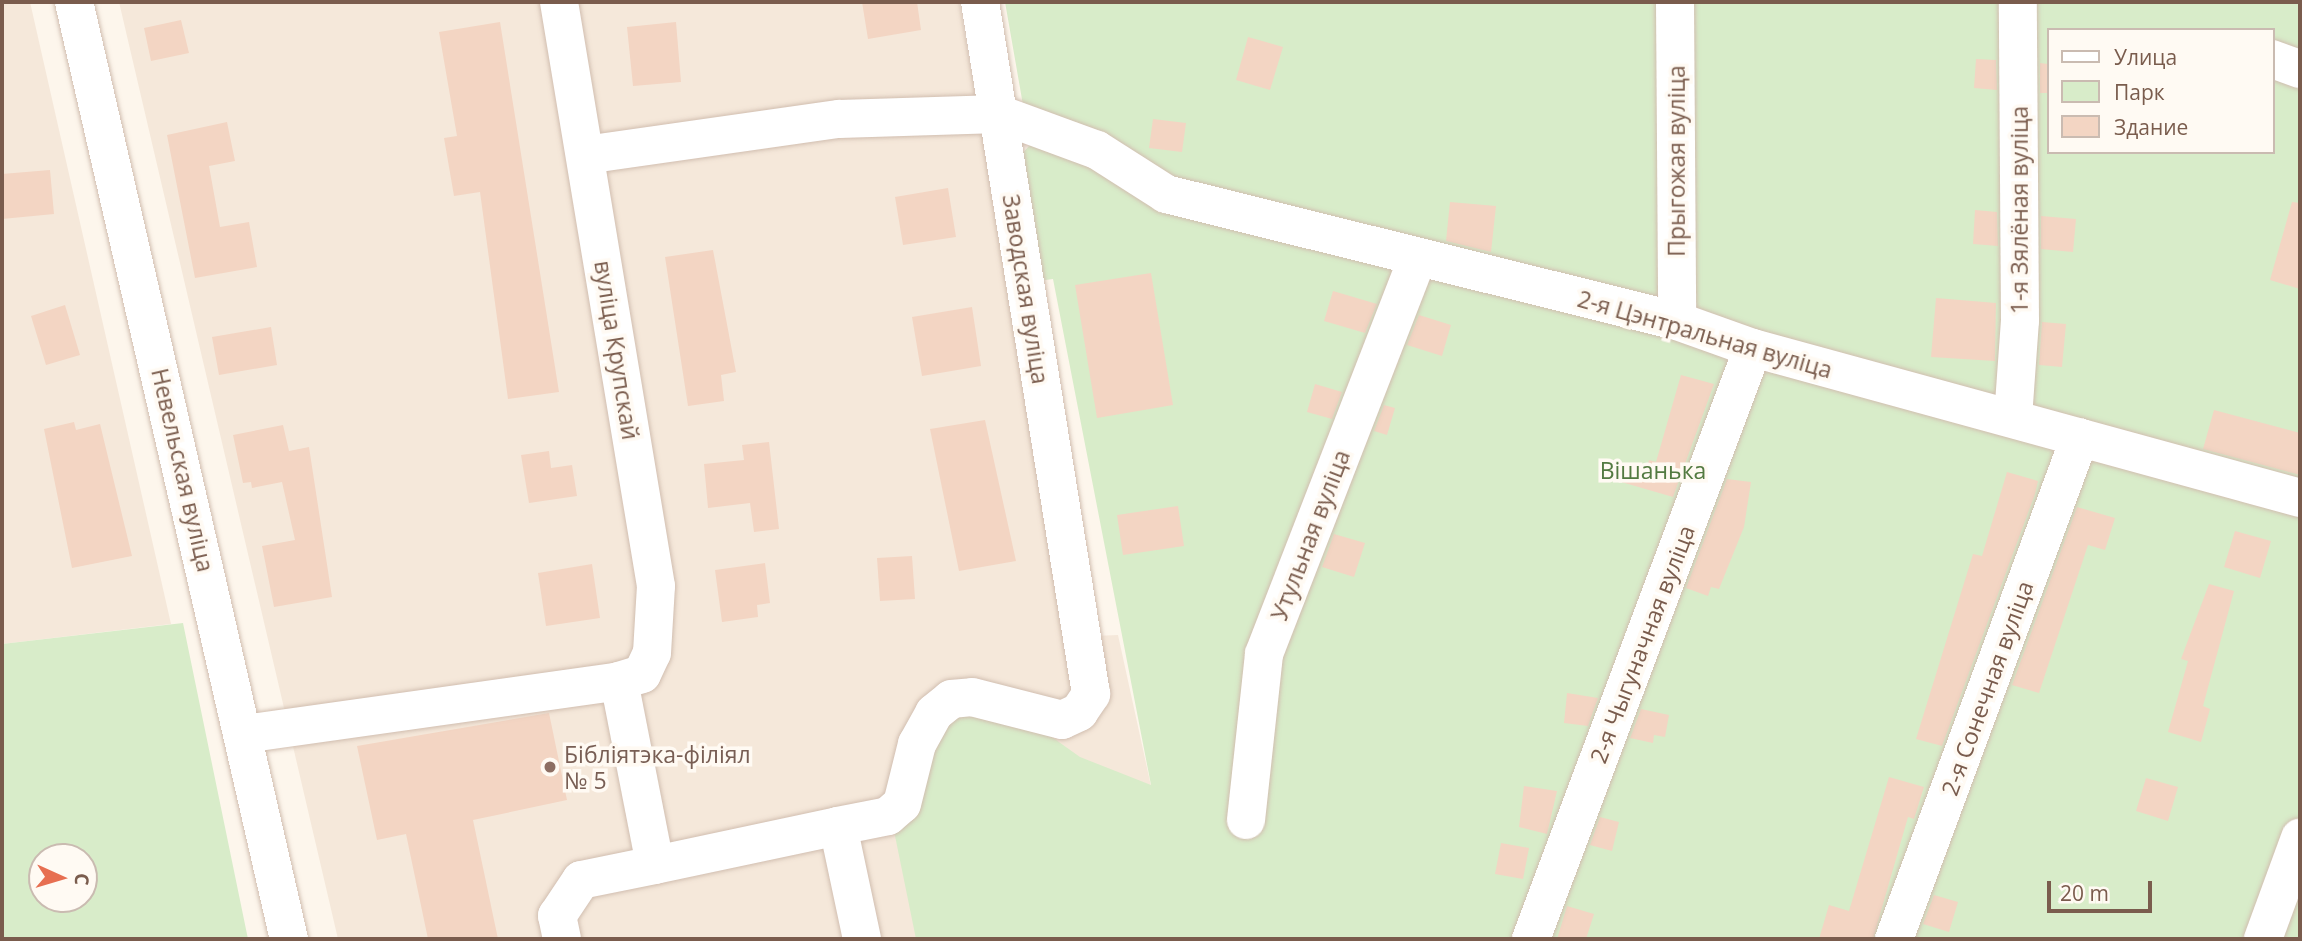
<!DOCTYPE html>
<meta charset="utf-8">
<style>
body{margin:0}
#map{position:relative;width:2302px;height:941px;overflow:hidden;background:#fdf6ec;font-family:"Open Sans",sans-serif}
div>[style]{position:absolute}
.residential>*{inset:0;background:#f5e8da}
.green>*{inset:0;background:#d8ecc9}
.building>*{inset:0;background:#f3d5c3}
.roads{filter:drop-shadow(0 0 2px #d1beb0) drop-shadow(0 0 2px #d1beb0)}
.minor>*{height:38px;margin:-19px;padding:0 19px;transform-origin:19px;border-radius:19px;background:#fff}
.dots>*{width:19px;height:19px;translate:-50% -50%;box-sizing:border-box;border:4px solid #fffaf3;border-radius:50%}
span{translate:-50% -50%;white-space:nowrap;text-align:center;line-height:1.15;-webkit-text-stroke:7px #fffaf3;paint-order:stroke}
.street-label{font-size:23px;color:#7a5c4d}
.park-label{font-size:23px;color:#537a41}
.education-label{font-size:23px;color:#785e54}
.left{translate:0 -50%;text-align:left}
.frame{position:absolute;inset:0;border:4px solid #7a5c4d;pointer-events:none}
.legend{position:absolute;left:2047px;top:28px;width:228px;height:126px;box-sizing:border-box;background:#fffaf3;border:2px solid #cabbb1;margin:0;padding:9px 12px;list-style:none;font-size:21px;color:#7a5c4d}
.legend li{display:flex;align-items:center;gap:14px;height:35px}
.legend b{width:35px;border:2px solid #cabbb1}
.north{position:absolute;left:28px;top:843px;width:70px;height:70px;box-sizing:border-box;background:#fffaf3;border:2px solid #cabbb1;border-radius:50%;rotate:94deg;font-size:19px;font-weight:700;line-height:28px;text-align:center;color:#7a5c4d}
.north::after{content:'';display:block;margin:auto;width:24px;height:32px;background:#e76f51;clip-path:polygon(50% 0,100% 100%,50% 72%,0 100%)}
.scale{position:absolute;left:2047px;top:881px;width:105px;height:32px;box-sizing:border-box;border:4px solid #7a5c4d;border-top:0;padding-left:9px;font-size:21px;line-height:24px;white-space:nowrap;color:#7a5c4d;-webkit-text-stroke:5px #fffaf3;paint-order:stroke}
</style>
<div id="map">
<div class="residential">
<i style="clip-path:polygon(2px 2px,30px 2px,171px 624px,2px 644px)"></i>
<i style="clip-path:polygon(119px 2px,959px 2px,1071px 637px,1118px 635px,1151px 786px,1321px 939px,338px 939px)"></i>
</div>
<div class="green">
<i style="clip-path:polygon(evenodd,1005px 2px,2300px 2px,2300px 939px,916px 939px,893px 826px,928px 747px,955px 710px,1042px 730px,1080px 757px,1151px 785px,1053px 279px,1038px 281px,1018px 158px,1030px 145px,1005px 2px,2048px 30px,2272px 30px,2272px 152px,2048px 152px,2048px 30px)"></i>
<i style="clip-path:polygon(evenodd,183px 623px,248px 939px,2px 939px,2px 644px,183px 623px,84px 857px,84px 899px,42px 899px,42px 857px,84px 857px)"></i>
</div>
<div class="building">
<i style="clip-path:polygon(862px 2px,917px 2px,921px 30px,868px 39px)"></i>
<i style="clip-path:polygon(181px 20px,189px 53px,151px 61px,144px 28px)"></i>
<i style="clip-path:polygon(500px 22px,559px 392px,508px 399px,480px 192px,454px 196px,444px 138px,457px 136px,439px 32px)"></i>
<i style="clip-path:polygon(676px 22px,681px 82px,633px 86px,627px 27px)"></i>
<i style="clip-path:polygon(1248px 37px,1283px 47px,1270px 90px,1236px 80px)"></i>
<i style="clip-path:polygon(1976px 59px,1996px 60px,1997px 90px,1974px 88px)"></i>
<i style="clip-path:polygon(2040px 63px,2048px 64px,2048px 93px,2040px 93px)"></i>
<i style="clip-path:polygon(1153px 119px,1186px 123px,1182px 152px,1149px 148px)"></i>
<i style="clip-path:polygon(227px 122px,235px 161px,209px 166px,220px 227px,249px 222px,257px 267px,195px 278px,167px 135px)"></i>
<i style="clip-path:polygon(50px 170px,54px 214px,2px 219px,2px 174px)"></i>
<i style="clip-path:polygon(948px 188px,956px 237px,903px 245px,895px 197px)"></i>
<i style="clip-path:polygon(1450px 202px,1496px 206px,1491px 252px,1446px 241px)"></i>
<i style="clip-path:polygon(2292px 202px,2300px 203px,2300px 289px,2270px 280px)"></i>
<i style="clip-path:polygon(1975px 210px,1997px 212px,1998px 246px,1973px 244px)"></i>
<i style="clip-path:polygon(2041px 216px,2076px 219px,2073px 252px,2041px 249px)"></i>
<i style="clip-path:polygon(713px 250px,736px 372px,721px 375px,724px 401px,688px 406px,665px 257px)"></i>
<i style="clip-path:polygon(1151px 273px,1173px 405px,1097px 418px,1075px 285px)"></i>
<i style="clip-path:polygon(1333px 291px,1377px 304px,1365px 333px,1324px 321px)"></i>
<i style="clip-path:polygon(1936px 298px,1996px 303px,1995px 361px,1931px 357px)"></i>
<i style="clip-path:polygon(65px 305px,80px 355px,46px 365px,31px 316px)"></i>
<i style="clip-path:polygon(972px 307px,981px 366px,922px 376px,912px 317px)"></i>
<i style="clip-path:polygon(1419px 315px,1451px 325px,1442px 356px,1407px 345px)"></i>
<i style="clip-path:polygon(2042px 322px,2066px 324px,2062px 367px,2039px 365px)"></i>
<i style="clip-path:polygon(271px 327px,277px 365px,219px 375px,212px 337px)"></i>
<i style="clip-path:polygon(1681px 375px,1714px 384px,1673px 497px,1611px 479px,1615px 462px,1647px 467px,1649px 460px,1656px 462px)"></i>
<i style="clip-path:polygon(1315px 384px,1342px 392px,1332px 419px,1307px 412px)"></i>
<i style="clip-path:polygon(1384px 405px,1395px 408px,1387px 435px,1374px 431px)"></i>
<i style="clip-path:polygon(2214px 410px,2300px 433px,2300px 475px,2203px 449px)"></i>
<i style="clip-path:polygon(985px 420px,1016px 561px,959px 571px,930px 429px)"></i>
<i style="clip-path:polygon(74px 422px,76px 430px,100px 424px,132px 556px,72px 568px,44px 429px)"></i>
<i style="clip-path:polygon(283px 425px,289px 451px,309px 447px,332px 597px,274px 607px,262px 546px,295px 540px,282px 482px,252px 488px,251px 482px,243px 483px,233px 435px)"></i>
<i style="clip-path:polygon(769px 442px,779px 529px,754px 532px,750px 503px,708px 508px,704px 464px,744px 460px,742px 445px)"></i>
<i style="clip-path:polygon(549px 451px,551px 468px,572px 465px,577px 496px,529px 503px,521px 455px)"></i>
<i style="clip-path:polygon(2007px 472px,2038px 481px,2035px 494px,1942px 746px,1916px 739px,1973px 554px,1982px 556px)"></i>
<i style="clip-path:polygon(1727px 479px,1751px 482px,1744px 527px,1719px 589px,1711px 587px,1708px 596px,1686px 588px)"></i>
<i style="clip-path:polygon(1178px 506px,1184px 546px,1123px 555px,1117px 515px)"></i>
<i style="clip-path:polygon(2077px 507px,2115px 518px,2105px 550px,2088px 545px,2039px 693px,2012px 685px)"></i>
<i style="clip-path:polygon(2235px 531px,2271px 541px,2260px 578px,2224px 567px)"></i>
<i style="clip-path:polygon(1334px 534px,1365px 543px,1354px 577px,1322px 567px)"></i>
<i style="clip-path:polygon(912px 556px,915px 599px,880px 601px,877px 558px)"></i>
<i style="clip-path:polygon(765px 563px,770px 603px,757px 605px,758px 617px,722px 622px,715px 570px)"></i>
<i style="clip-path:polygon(592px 564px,600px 618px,546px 626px,538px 573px)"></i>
<i style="clip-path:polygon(2209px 584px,2234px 591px,2203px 706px,2210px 709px,2201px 742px,2168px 732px,2188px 661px,2181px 659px)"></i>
<i style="clip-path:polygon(1567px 693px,1598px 698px,1588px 726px,1564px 723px)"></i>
<i style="clip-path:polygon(1641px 709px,1669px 715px,1665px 737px,1654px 735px,1653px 743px,1630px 738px)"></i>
<i style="clip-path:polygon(549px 713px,567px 800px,473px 820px,498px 939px,428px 939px,406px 834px,377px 840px,357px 746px)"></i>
<i style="clip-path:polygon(1889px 777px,1924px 787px,1914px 819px,1908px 817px,1873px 939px,1819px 939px,1829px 905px,1849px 911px)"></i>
<i style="clip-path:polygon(2146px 778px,2178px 787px,2168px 821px,2136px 811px)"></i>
<i style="clip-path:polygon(1524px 786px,1557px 791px,1547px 834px,1519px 827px)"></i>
<i style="clip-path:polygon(1600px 817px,1619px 822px,1612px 851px,1590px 845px)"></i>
<i style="clip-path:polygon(1501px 843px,1529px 848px,1523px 879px,1495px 874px)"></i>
<i style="clip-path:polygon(1934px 895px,1958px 902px,1949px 932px,1923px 924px)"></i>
<i style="clip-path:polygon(1567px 906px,1594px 914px,1586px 939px,1557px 939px)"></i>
</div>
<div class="roads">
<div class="minor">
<i style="left:74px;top:2px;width:961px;rotate:77.08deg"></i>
<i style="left:1675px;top:2px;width:319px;rotate:89.6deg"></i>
<i style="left:2272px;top:59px;width:30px;rotate:20deg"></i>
<i style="left:585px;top:155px;width:257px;rotate:-8.1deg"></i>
<i style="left:839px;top:119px;width:160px;rotate:-1.8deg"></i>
<i style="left:999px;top:114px;width:104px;rotate:20.2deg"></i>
<i style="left:1097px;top:150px;width:82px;rotate:32.5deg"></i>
<i style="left:1166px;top:194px;width:527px;rotate:13.96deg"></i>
<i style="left:1677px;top:321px;width:81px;rotate:19.6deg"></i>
<i style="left:1753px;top:348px;width:567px;rotate:15.33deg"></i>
<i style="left:2013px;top:418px;width:97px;rotate:-85.9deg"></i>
<i style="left:2020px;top:321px;width:319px;rotate:-90.4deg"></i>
<i style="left:619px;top:681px;width:187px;rotate:78.9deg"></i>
<i style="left:655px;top:865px;width:187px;rotate:-12deg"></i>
<i style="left:838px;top:826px;width:116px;rotate:78deg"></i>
<i style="left:244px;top:734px;width:379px;rotate:-8deg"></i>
<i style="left:619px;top:681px;width:24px;rotate:-17deg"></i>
<i style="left:642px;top:674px;width:23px;rotate:-65deg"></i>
<i style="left:652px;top:653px;width:67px;rotate:-86.6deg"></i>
<i style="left:656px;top:586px;width:592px;rotate:-99.43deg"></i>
<i style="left:1246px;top:820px;width:167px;rotate:-83.8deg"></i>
<i style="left:1264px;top:654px;width:423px;rotate:-68.8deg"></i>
<i style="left:838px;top:826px;width:51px;rotate:-11.3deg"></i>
<i style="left:888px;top:816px;width:18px;rotate:-41deg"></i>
<i style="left:902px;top:804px;width:62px;rotate:-76deg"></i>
<i style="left:917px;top:744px;width:35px;rotate:-61deg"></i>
<i style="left:934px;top:713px;width:22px;rotate:-39deg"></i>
<i style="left:951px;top:699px;width:21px;rotate:-5deg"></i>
<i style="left:972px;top:697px;width:93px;rotate:14.3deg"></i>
<i style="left:1062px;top:720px;width:19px;rotate:-25deg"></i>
<i style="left:1079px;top:712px;width:22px;rotate:-56deg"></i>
<i style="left:1091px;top:694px;width:701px;rotate:-99.11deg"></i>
<i style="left:562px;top:939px;width:24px;rotate:-102deg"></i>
<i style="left:557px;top:916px;width:43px;rotate:-56.3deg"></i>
<i style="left:581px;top:880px;width:76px;rotate:-11.5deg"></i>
<i style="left:1531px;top:939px;width:631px;rotate:-69.41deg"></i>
<i style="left:1894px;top:939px;width:535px;rotate:-69.67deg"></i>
<i style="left:2263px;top:939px;width:108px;rotate:-69.9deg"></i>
</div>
</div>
<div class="dots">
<i style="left:550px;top:767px;background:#8d6e63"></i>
</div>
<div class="street-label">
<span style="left:1676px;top:161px;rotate:-90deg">Прыгожая вуліца</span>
<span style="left:2019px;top:210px;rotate:-90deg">1-я Зялёная вуліца</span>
<span style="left:1026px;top:289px;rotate:81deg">Заводская вуліца</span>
<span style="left:1705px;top:334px;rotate:16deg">2-я Цэнтральная вуліца</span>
<span style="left:617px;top:350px;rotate:81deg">вуліца Крупскай</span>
<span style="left:183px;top:470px;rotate:77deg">Невельская вуліца</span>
<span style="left:1310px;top:535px;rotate:-69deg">Утульная вуліца</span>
<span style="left:1642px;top:644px;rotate:-69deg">2-я Чыгуначная вуліца</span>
<span style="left:1987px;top:688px;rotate:-70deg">2-я Сонечная вуліца</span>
</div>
<div class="park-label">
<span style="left:1653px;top:470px">Вішанька</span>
</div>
<div class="education-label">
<span class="left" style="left:564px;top:767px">Бібліятэка-філіял<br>№ 5</span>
</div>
<div class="frame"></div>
<ul class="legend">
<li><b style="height:9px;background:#fff"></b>Улица</li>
<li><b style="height:19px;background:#d8ecc9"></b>Парк</li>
<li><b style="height:19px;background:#f3d5c3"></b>Здание</li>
</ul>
<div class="north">С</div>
<div class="scale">20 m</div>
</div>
